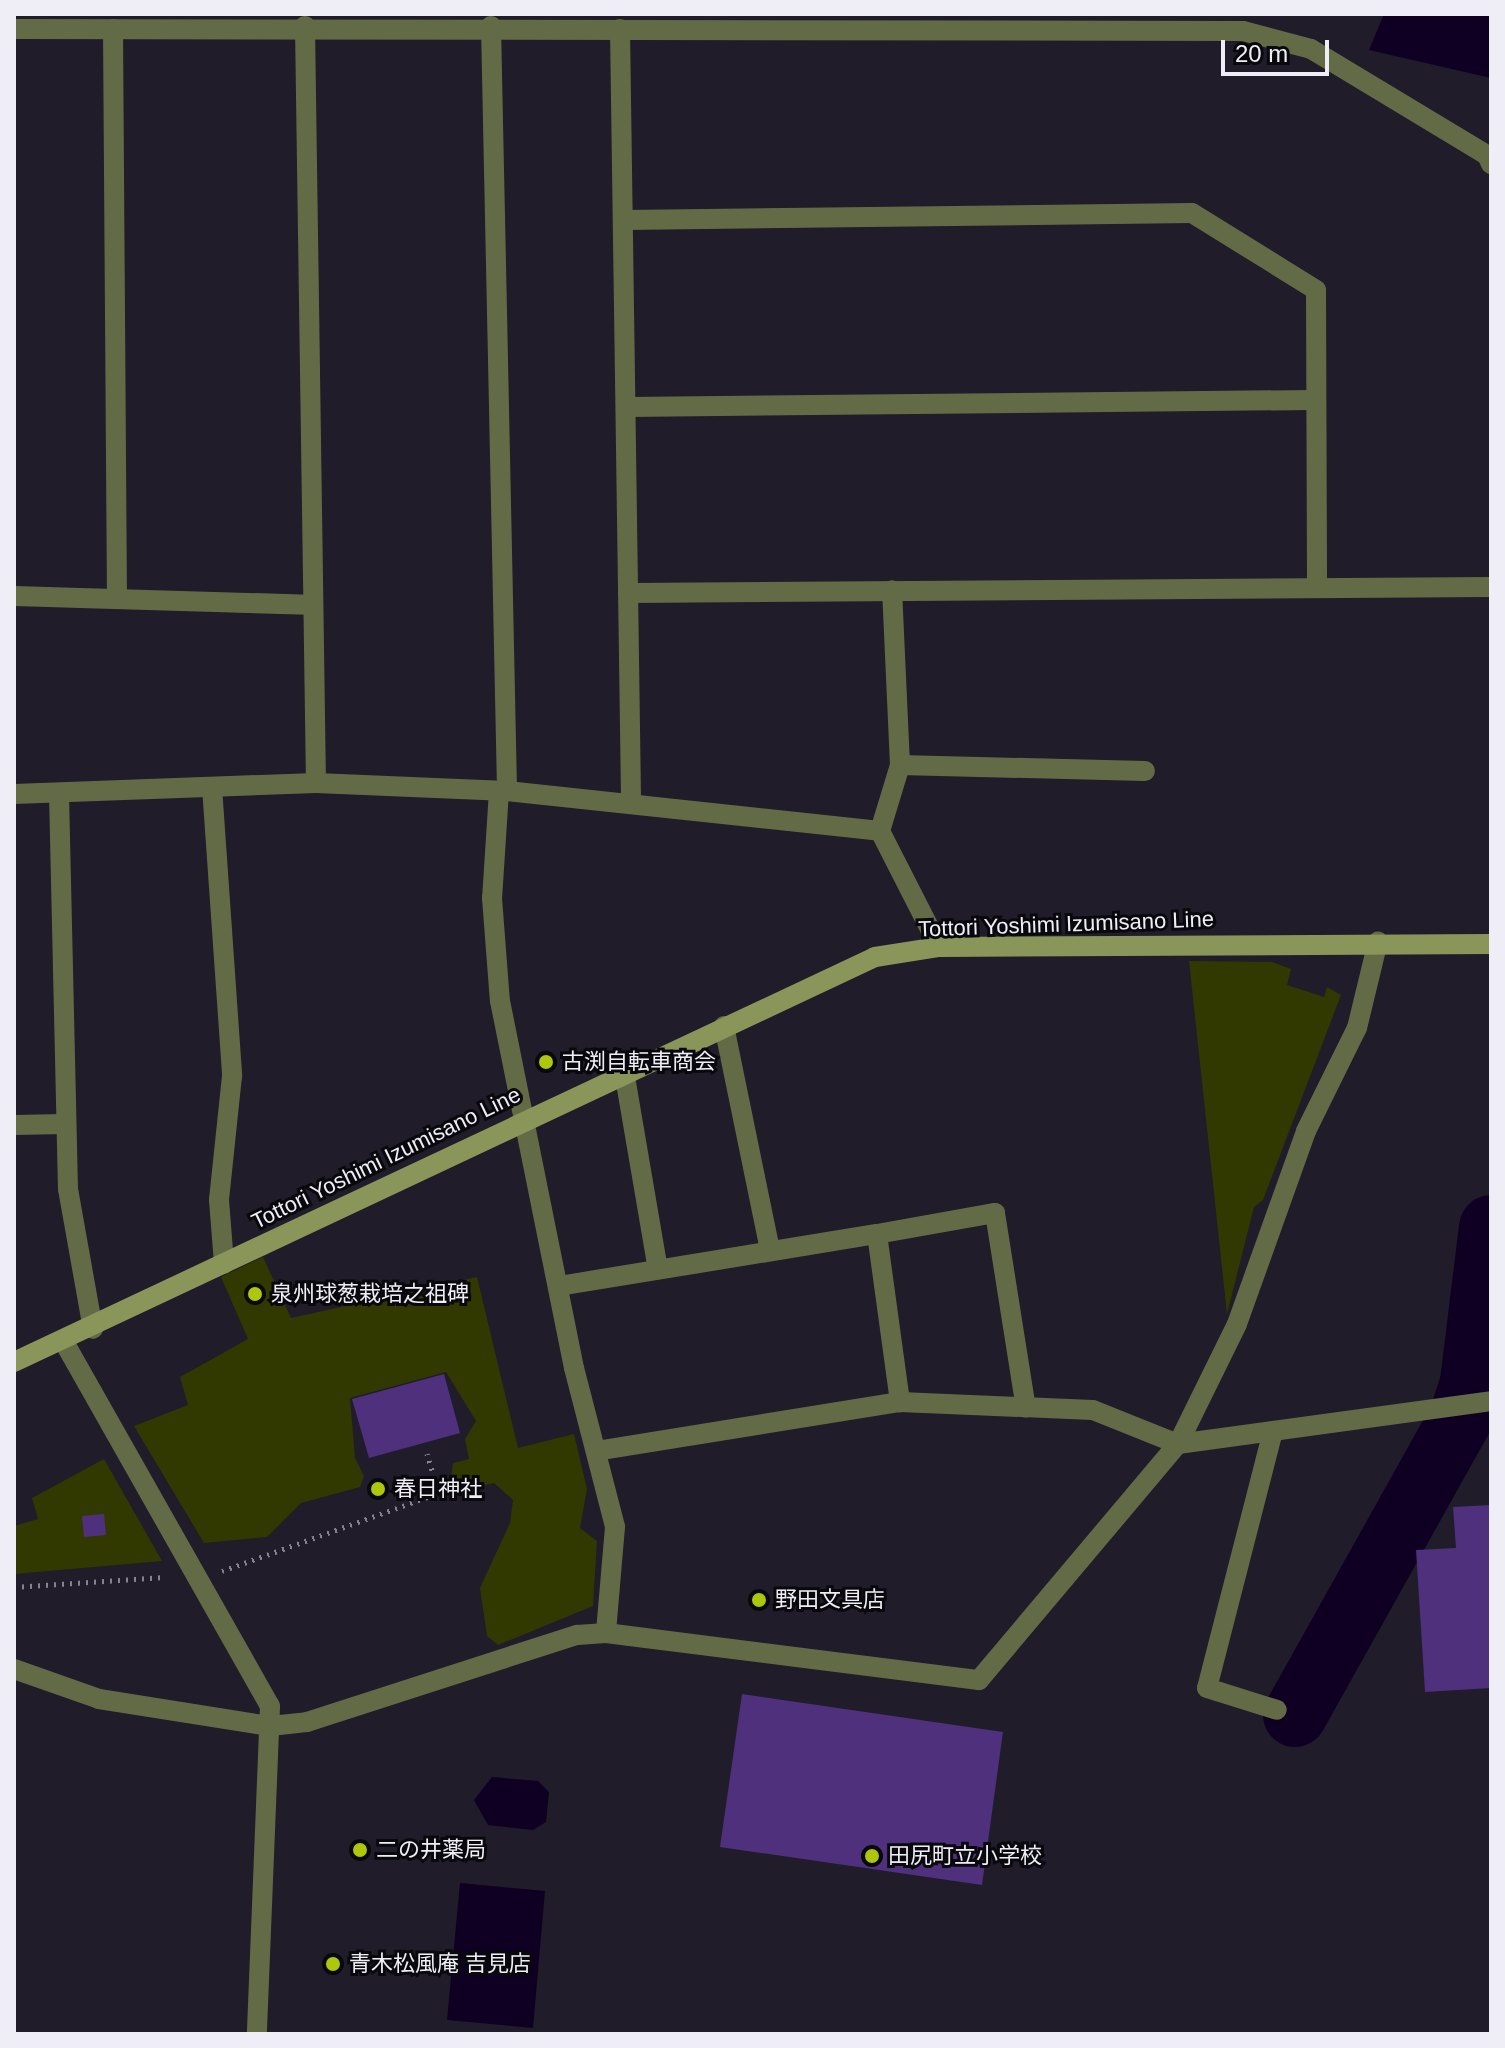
<!DOCTYPE html>
<meta charset="utf-8">
<style>
body{margin:0}
#map{position:relative;width:1505px;height:2048px;overflow:hidden;background:#201c29;font-family:Helvetica,"Noto Sans JP",sans-serif}
div>[style]{position:absolute}
.green>*{inset:0;background:#313900}
.water>*{inset:0;background:#0f0023}
.river>*{height:64px;margin:-32px;padding:0 32px;transform-origin:32px;border-radius:32px;background:#0f0023}
.building>*{inset:0;background:#4f307c}
.path>*{height:5px;margin-top:-2.5px;transform-origin:0;background:repeating-linear-gradient(90deg,#86838d 0 2px,transparent 0 8px)}
.street>*{height:20px;margin:-10px;padding:0 10px;transform-origin:10px;border-radius:10px;background:#636b46}
.secondary>*{height:20px;margin:-10px;padding:0 10px;transform-origin:10px;border-radius:10px;background:#8a9659}
.dots>*{width:22px;height:22px;translate:-50% -50%;box-sizing:border-box;border:4px solid #09080d;border-radius:50%}
span{translate:-50% -50%;white-space:nowrap;text-align:center;line-height:1.15;-webkit-text-stroke:6px #09080d;paint-order:stroke}
.street-label{font-size:22px;color:#efedf5}
.poi-label{font-size:22px;color:#efedf5}
.left{translate:0 -50%;text-align:left}
.frame{position:absolute;inset:0;border:16px solid #efedf5;pointer-events:none}
.scale{position:absolute;left:1221px;top:40px;width:108px;height:36px;box-sizing:border-box;border:4px solid #efedf5;border-top:0;padding-left:10px;font-size:24px;line-height:28px;white-space:nowrap;color:#efedf5;-webkit-text-stroke:6px #09080d;paint-order:stroke}
</style>
<div id="map">
<div class="green">
<i style="clip-path:polygon(1189px 961px,1272px 962px,1291px 969px,1287px 985px,1324px 997px,1327px 987px,1341px 995px,1263px 1200px,1254px 1207px,1227px 1314px)"></i>
<i style="clip-path:polygon(263px 1257px,291px 1318px,477px 1277px,518px 1448px,574px 1434px,587px 1489px,580px 1528px,597px 1541px,593px 1606px,498px 1645px,487px 1636px,480px 1588px,510px 1523px,513px 1500px,494px 1483px,463px 1490px,450px 1484px,453px 1463px,469px 1459px,465px 1439px,476px 1421px,446px 1372px,350px 1398px,355px 1458px,364px 1476px,360px 1487px,301px 1503px,267px 1537px,204px 1543px,134px 1426px,188px 1405px,180px 1377px,248px 1339px,221px 1277px)"></i>
<i style="clip-path:polygon(104px 1459px,162px 1561px,14px 1574px,14px 1526px,38px 1519px,32px 1498px)"></i>
</div>
<div class="water">
<i style="clip-path:polygon(1384px 14px,1491px 14px,1491px 78px,1369px 50px)"></i>
<i style="clip-path:polygon(492px 1777px,538px 1781px,549px 1792px,546px 1822px,533px 1830px,488px 1825px,474px 1800px)"></i>
<i style="clip-path:polygon(460px 1883px,545px 1891px,533px 2028px,447px 2020px)"></i>
</div>
<div class="river">
<i style="left:1295px;top:1715px;width:338px;rotate:-60.8deg"></i>
<i style="left:1460px;top:1420px;width:40px;rotate:-72deg"></i>
<i style="left:1472px;top:1382px;width:156px;rotate:-83deg"></i>
</div>
<div class="building">
<i style="clip-path:polygon(444px 1374px,460px 1433px,369px 1458px,352px 1399px)"></i>
<i style="clip-path:polygon(1491px 1505px,1491px 1688px,1425px 1692px,1416px 1550px,1456px 1548px,1453px 1507px)"></i>
<i style="clip-path:polygon(104px 1514px,106px 1535px,84px 1537px,82px 1516px)"></i>
<i style="clip-path:polygon(742px 1694px,1003px 1732px,982px 1885px,720px 1847px)"></i>
</div>
<div class="path">
<i style="left:222px;top:1571px;width:231px;rotate:-19.8deg"></i>
<i style="left:439px;top:1493px;width:41px;rotate:-107.1deg"></i>
<i style="left:14px;top:1587px;width:151px;rotate:-3.8deg"></i>
</div>
<div class="street">
<i style="left:305px;top:26px;width:757px;rotate:89.17deg"></i>
<i style="left:491px;top:26px;width:765px;rotate:88.8deg"></i>
<i style="left:14px;top:29px;width:1229px;rotate:0.09deg"></i>
<i style="left:1243px;top:31px;width:70px;rotate:14.8deg"></i>
<i style="left:1311px;top:49px;width:205px;rotate:31.1deg"></i>
<i style="left:1487px;top:155px;width:10px;rotate:66deg"></i>
<i style="left:113px;top:29px;width:570px;rotate:89.6deg"></i>
<i style="left:620px;top:29px;width:773px;rotate:89.18deg"></i>
<i style="left:625px;top:220px;width:567px;rotate:-0.71deg"></i>
<i style="left:1192px;top:213px;width:146px;rotate:31.8deg"></i>
<i style="left:1316px;top:290px;width:294px;rotate:89.8deg"></i>
<i style="left:628px;top:407px;width:685px;rotate:-0.59deg"></i>
<i style="left:628px;top:593px;width:863px;rotate:-0.4deg"></i>
<i style="left:14px;top:596px;width:295px;rotate:1.7deg"></i>
<i style="left:900px;top:765px;width:245px;rotate:1.4deg"></i>
<i style="left:212px;top:787px;width:290px;rotate:86deg"></i>
<i style="left:232px;top:1076px;width:125px;rotate:96deg"></i>
<i style="left:219px;top:1200px;width:64px;rotate:85.5deg"></i>
<i style="left:499px;top:791px;width:107px;rotate:93.7deg"></i>
<i style="left:492px;top:898px;width:103px;rotate:85.6deg"></i>
<i style="left:500px;top:1001px;width:374px;rotate:78.6deg"></i>
<i style="left:574px;top:1368px;width:164px;rotate:75.5deg"></i>
<i style="left:615px;top:1527px;width:106px;rotate:94.9deg"></i>
<i style="left:59px;top:793px;width:396px;rotate:88.7deg"></i>
<i style="left:68px;top:1189px;width:142px;rotate:79.9deg"></i>
<i style="left:14px;top:794px;width:302px;rotate:-2.1deg"></i>
<i style="left:316px;top:783px;width:191px;rotate:2.4deg"></i>
<i style="left:507px;top:791px;width:375px;rotate:6.1deg"></i>
<i style="left:880px;top:831px;width:130px;rotate:63deg"></i>
<i style="left:880px;top:831px;width:69px;rotate:-73.1deg"></i>
<i style="left:900px;top:765px;width:175px;rotate:-92.6deg"></i>
<i style="left:724px;top:1026px;width:229px;rotate:78.4deg"></i>
<i style="left:624px;top:1071px;width:201px;rotate:80.3deg"></i>
<i style="left:14px;top:1125px;width:51px;rotate:-1.1deg"></i>
<i style="left:877px;top:1234px;width:120px;rotate:-10.1deg"></i>
<i style="left:995px;top:1213px;width:197px;rotate:81deg"></i>
<i style="left:559px;top:1286px;width:322px;rotate:-9.3deg"></i>
<i style="left:877px;top:1234px;width:170px;rotate:82.2deg"></i>
<i style="left:900px;top:1402px;width:193px;rotate:2.4deg"></i>
<i style="left:1093px;top:1410px;width:92px;rotate:21.8deg"></i>
<i style="left:1178px;top:1444px;width:316px;rotate:-7.8deg"></i>
<i style="left:64px;top:1342px;width:418px;rotate:60.5deg"></i>
<i style="left:270px;top:1706px;width:328px;rotate:92.3deg"></i>
<i style="left:1273px;top:1431px;width:265px;rotate:104.4deg"></i>
<i style="left:1207px;top:1688px;width:73px;rotate:17.4deg"></i>
<i style="left:596px;top:1451px;width:308px;rotate:-9.2deg"></i>
<i style="left:14px;top:1669px;width:90px;rotate:19.4deg"></i>
<i style="left:99px;top:1699px;width:173px;rotate:9deg"></i>
<i style="left:270px;top:1726px;width:37px;rotate:-6deg"></i>
<i style="left:307px;top:1722px;width:284px;rotate:-17.9deg"></i>
<i style="left:577px;top:1635px;width:29px;rotate:-4deg"></i>
<i style="left:606px;top:1633px;width:376px;rotate:7.2deg"></i>
<i style="left:979px;top:1680px;width:309px;rotate:-49.9deg"></i>
<i style="left:1178px;top:1444px;width:134px;rotate:-63.8deg"></i>
<i style="left:1237px;top:1324px;width:205px;rotate:-70.3deg"></i>
<i style="left:1306px;top:1131px;width:115px;rotate:-63.7deg"></i>
<i style="left:1357px;top:1028px;width:89px;rotate:-76.4deg"></i>
</div>
<div class="secondary">
<i style="left:14px;top:1362px;width:951px;rotate:-25.19deg"></i>
<i style="left:875px;top:957px;width:65px;rotate:-8.9deg"></i>
<i style="left:939px;top:947px;width:552px;rotate:-0.31deg"></i>
</div>
<div class="dots">
<i style="left:546px;top:1062px;background:#aec60c"></i>
<i style="left:255px;top:1294px;background:#aec60c"></i>
<i style="left:378px;top:1489px;background:#aec60c"></i>
<i style="left:759px;top:1600px;background:#aec60c"></i>
<i style="left:360px;top:1850px;background:#aec60c"></i>
<i style="left:872px;top:1856px;background:#aec60c"></i>
<i style="left:333px;top:1964px;background:#aec60c"></i>
</div>
<div class="street-label">
<span style="left:1066px;top:924px;rotate:-2deg">Tottori Yoshimi Izumisano Line</span>
<span style="left:386px;top:1158px;rotate:-26deg">Tottori Yoshimi Izumisano Line</span>
</div>
<div class="poi-label">
<span class="left" style="left:562px;top:1062px">古渕自転車商会</span>
<span class="left" style="left:271px;top:1294px">泉州球葱栽培之祖碑</span>
<span class="left" style="left:394px;top:1489px">春日神社</span>
<span class="left" style="left:775px;top:1600px">野田文具店</span>
<span class="left" style="left:376px;top:1850px">二の井薬局</span>
<span class="left" style="left:888px;top:1856px">田尻町立小学校</span>
<span class="left" style="left:349px;top:1964px">青木松風庵 吉見店</span>
</div>
<div class="frame"></div>
<div class="scale">20 m</div>
</div>
